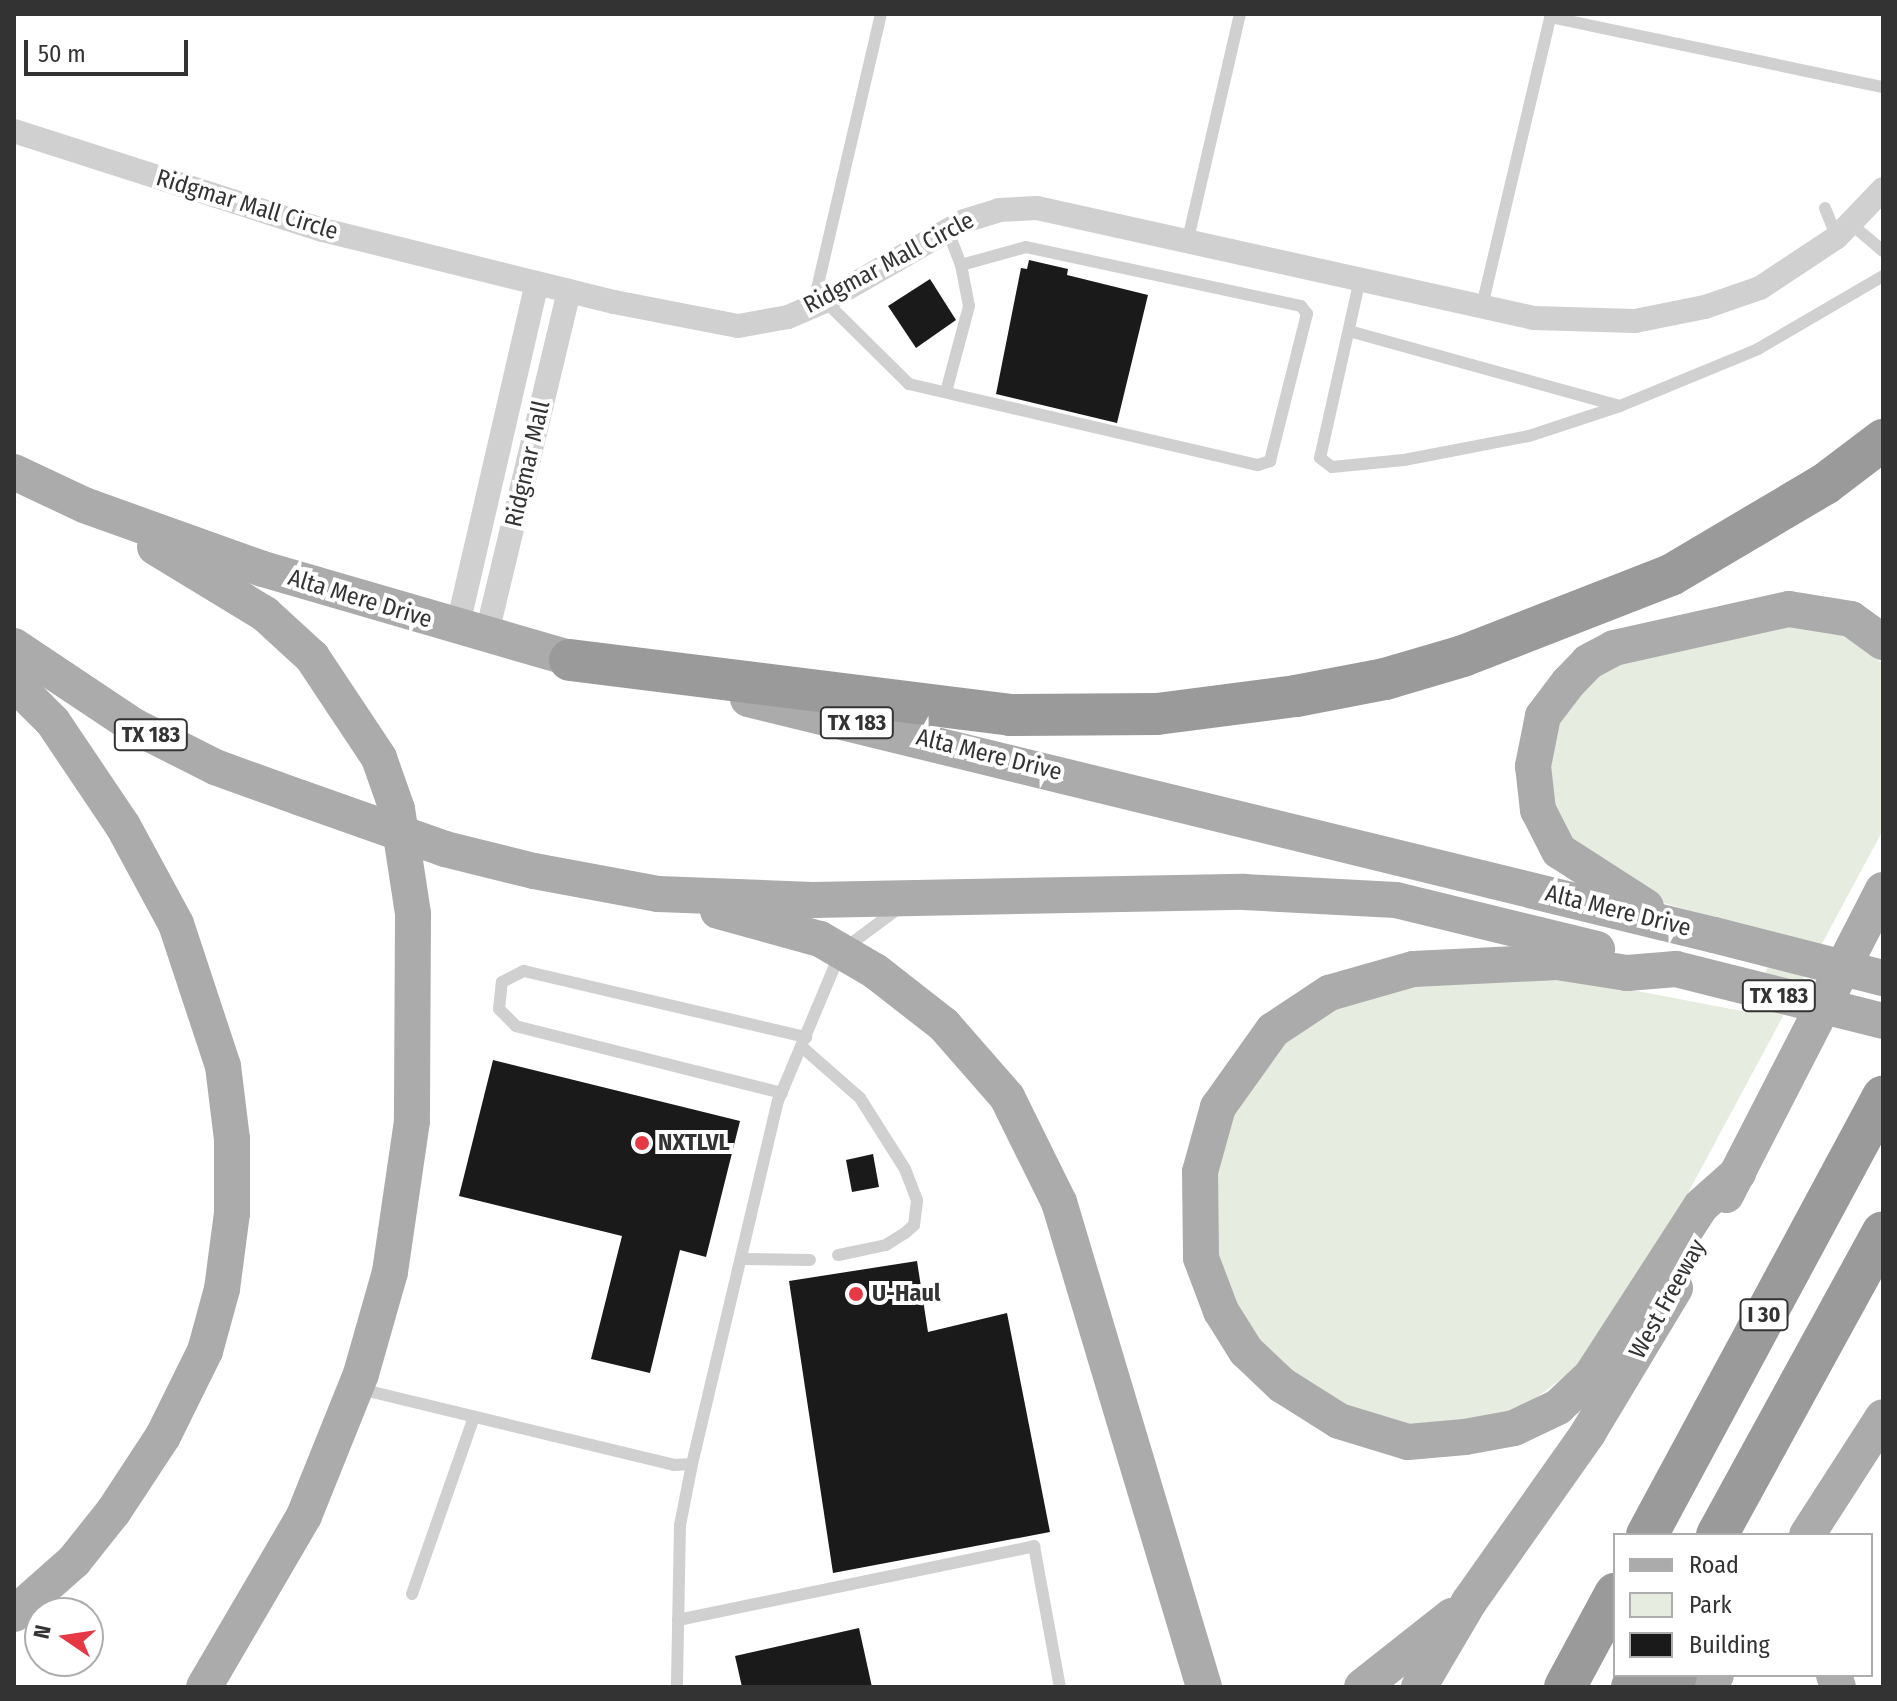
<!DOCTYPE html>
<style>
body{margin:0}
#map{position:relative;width:1897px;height:1701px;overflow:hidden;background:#fff;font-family:"Fira Sans Condensed",sans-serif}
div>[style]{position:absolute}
.green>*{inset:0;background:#e6ecdf}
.building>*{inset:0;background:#1a1a1a}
.service>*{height:12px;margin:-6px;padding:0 6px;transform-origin:6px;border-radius:6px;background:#d0d0d0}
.minor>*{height:24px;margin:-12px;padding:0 12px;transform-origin:12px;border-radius:12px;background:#d0d0d0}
.primary>*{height:36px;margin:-18px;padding:0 18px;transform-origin:18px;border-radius:18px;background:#ababab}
.motorway>*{height:42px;margin:-21px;padding:0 21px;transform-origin:21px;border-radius:21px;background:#9a9a9a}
.primary-bridge>*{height:36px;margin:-18px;padding:0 18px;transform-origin:18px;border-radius:18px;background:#ababab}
.dots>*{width:22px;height:22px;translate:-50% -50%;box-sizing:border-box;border:4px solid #fff;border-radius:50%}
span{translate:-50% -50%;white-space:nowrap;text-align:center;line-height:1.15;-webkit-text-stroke:8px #fff;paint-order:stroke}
.shield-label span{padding:2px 6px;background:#fff;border:2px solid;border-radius:6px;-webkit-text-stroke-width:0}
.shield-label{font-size:22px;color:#333;font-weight:700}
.street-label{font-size:24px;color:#333}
.poi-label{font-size:24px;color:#333;font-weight:700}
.left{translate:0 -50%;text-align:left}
.frame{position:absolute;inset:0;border:16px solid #333;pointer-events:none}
.legend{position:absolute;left:1613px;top:1533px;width:260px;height:144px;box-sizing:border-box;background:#fff;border:2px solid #adadad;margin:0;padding:10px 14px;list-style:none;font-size:24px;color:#333}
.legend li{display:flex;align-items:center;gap:16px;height:40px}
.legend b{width:40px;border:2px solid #adadad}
.north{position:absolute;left:24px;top:1597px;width:80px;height:80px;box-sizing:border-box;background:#fff;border:2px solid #adadad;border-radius:50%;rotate:283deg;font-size:22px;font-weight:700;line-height:32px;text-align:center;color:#333}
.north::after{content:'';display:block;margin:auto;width:28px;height:36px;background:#e63946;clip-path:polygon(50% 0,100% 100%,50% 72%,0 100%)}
.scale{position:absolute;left:24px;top:40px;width:164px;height:36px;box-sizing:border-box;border:4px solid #333;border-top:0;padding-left:10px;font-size:24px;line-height:28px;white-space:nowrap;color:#333;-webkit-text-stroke:6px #fff;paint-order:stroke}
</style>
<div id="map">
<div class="green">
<i style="clip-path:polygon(1809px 623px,1861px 642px,1883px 665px,1883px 830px,1624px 1312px,1588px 1359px,1524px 1407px,1442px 1426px,1392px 1422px,1329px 1404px,1252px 1341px,1212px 1256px,1210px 1206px,1232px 1106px,1276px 1043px,1343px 1000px,1433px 983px,1574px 979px,1747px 1012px,1782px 937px,1643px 897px,1562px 832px,1545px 796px,1552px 724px,1575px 693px,1624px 656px)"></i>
</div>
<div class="building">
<i style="clip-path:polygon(1029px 260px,1068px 269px,1067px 275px,1148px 295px,1117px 423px,996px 394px,1021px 268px,1027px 269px)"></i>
<i style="clip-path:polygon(930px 279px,956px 320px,916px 348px,888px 306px)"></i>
<i style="clip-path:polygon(493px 1060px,740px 1121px,706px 1257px,680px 1250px,650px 1373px,591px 1359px,622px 1236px,459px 1196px)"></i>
<i style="clip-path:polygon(873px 1154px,879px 1187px,852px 1192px,846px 1160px)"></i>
<i style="clip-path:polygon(917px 1261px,928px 1332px,1007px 1313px,1050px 1532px,833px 1573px,789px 1281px)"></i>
<i style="clip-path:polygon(859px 1628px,872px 1687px,742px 1687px,735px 1656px)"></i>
</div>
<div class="service">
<i style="left:1550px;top:17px;width:340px;rotate:11.9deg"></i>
<i style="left:1825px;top:208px;width:31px;rotate:68deg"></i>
<i style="left:1850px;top:223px;width:43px;rotate:40.3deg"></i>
<i style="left:1188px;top:239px;width:231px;rotate:-77deg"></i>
<i style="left:1360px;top:279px;width:183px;rotate:102.6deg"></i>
<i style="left:1320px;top:458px;width:15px;rotate:37deg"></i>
<i style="left:1332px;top:467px;width:72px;rotate:-5.6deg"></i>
<i style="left:1404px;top:460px;width:127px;rotate:-10.9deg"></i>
<i style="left:1529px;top:436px;width:96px;rotate:-18.2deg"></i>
<i style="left:1620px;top:406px;width:149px;rotate:-22.4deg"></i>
<i style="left:1758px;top:349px;width:145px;rotate:-30.3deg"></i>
<i style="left:825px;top:301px;width:118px;rotate:44.7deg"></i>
<i style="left:909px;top:384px;width:358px;rotate:13.1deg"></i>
<i style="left:1258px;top:465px;width:13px;rotate:-18deg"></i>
<i style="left:1270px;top:461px;width:152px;rotate:-75.9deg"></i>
<i style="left:1307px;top:314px;width:10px;rotate:-127deg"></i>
<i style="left:1301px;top:306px;width:281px;rotate:-167.9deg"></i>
<i style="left:1026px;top:247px;width:67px;rotate:164.5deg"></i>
<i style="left:961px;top:265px;width:39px;rotate:-111deg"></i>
<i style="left:813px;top:306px;width:300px;rotate:-76.9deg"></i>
<i style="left:1482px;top:306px;width:300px;rotate:-76.7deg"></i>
<i style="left:1349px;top:331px;width:281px;rotate:15.5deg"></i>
<i style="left:946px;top:392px;width:89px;rotate:-75deg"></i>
<i style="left:969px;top:306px;width:42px;rotate:-101deg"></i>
<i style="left:802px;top:1047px;width:77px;rotate:41.3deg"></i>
<i style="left:860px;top:1098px;width:84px;rotate:57.6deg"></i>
<i style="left:905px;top:1169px;width:34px;rotate:69deg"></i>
<i style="left:917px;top:1201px;width:24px;rotate:97deg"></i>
<i style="left:914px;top:1225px;width:12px;rotate:138deg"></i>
<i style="left:905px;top:1233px;width:22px;rotate:148deg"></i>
<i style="left:886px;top:1245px;width:49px;rotate:168.2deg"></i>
<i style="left:782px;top:1093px;width:274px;rotate:-165.9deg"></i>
<i style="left:516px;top:1026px;width:24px;rotate:-135deg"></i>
<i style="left:499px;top:1009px;width:27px;rotate:-84deg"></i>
<i style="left:502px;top:982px;width:25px;rotate:-27deg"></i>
<i style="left:524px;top:971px;width:290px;rotate:13.2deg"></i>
<i style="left:741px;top:1259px;width:69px;rotate:0.8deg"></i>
<i style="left:360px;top:1389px;width:323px;rotate:13.6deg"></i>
<i style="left:674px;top:1465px;width:18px;rotate:-3deg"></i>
<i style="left:692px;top:1464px;width:62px;rotate:101.1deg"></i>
<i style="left:680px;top:1525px;width:162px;rotate:91.1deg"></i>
<i style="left:692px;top:1464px;width:373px;rotate:-76.7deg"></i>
<i style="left:778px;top:1101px;width:163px;rotate:-67.2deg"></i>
<i style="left:841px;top:951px;width:72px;rotate:-36.6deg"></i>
<i style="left:412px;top:1594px;width:188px;rotate:-70.7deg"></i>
<i style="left:678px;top:1620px;width:364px;rotate:-11.7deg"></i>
<i style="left:1034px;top:1546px;width:143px;rotate:79.6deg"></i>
</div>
<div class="minor">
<i style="left:14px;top:131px;width:324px;rotate:17.8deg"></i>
<i style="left:323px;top:230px;width:300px;rotate:13.9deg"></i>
<i style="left:614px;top:302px;width:126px;rotate:11deg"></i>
<i style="left:738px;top:326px;width:51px;rotate:-10.2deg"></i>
<i style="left:788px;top:317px;width:40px;rotate:-23.4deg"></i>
<i style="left:825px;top:301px;width:160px;rotate:-29.9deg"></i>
<i style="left:964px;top:221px;width:37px;rotate:-17deg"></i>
<i style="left:999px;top:210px;width:38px;rotate:-3deg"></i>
<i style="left:1037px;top:208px;width:509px;rotate:12.48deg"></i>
<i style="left:1534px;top:318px;width:101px;rotate:1.7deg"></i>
<i style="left:1635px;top:321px;width:71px;rotate:-11.3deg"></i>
<i style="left:1705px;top:307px;width:58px;rotate:-19.1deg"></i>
<i style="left:1760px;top:288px;width:92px;rotate:-33.5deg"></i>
<i style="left:1837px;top:237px;width:66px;rotate:-46.2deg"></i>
<i style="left:457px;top:629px;width:355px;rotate:-77deg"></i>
<i style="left:486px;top:637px;width:356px;rotate:-76.5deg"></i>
</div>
<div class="primary">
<i style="left:14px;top:472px;width:77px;rotate:25.2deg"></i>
<i style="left:84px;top:505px;width:190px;rotate:19.7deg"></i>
<i style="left:263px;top:569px;width:347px;rotate:16.2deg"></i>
<i style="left:155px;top:547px;width:129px;rotate:31.3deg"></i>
<i style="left:265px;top:614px;width:64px;rotate:42.5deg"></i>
<i style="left:312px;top:657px;width:121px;rotate:56.4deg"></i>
<i style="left:379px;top:758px;width:54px;rotate:70.6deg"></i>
<i style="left:397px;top:809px;width:106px;rotate:81.3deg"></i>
<i style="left:413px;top:914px;width:207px;rotate:90.3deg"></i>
<i style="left:412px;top:1121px;width:153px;rotate:98.3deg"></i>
<i style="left:390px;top:1272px;width:106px;rotate:105.9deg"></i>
<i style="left:361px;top:1374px;width:153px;rotate:111.9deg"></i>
<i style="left:304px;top:1516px;width:198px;rotate:120.3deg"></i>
<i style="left:14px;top:646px;width:144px;rotate:33.7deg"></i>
<i style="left:134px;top:726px;width:91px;rotate:26.8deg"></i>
<i style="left:215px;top:767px;width:91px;rotate:19.8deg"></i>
<i style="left:14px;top:683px;width:55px;rotate:45deg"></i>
<i style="left:53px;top:722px;width:125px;rotate:56.1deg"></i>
<i style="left:123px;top:826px;width:111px;rotate:61.6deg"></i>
<i style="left:176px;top:924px;width:150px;rotate:71.7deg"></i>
<i style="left:223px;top:1066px;width:74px;rotate:83deg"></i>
<i style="left:232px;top:1139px;width:74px;rotate:90deg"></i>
<i style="left:232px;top:1213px;width:77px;rotate:97.5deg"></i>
<i style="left:222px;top:1289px;width:64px;rotate:105.3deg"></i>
<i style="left:205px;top:1351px;width:95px;rotate:116.3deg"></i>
<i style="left:163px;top:1436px;width:91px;rotate:123.3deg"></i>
<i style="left:113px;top:1512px;width:63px;rotate:128.5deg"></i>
<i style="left:74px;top:1561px;width:80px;rotate:138.5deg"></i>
<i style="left:748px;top:699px;width:994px;rotate:13.73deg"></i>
<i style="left:534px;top:871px;width:126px;rotate:10.5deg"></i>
<i style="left:658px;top:894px;width:155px;rotate:2.2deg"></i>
<i style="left:813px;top:900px;width:431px;rotate:-1.1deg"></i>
<i style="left:1244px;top:892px;width:152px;rotate:3deg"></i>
<i style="left:1396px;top:900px;width:207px;rotate:13.7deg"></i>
<i style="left:1646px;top:907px;width:103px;rotate:-147.2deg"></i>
<i style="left:1559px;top:851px;width:46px;rotate:-117.1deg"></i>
<i style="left:1538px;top:810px;width:44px;rotate:-96.5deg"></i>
<i style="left:1533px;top:766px;width:51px;rotate:-78.7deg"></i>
<i style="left:1543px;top:716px;width:41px;rotate:-52.9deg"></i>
<i style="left:1568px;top:683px;width:29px;rotate:-46deg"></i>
<i style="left:1588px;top:662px;width:30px;rotate:-28deg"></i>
<i style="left:1614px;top:648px;width:179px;rotate:-12.6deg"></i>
<i style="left:1789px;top:609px;width:63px;rotate:9.2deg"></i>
<i style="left:1851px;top:619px;width:39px;rotate:36deg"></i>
<i style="left:718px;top:911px;width:106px;rotate:15.4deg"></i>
<i style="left:820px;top:939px;width:64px;rotate:30.2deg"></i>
<i style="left:875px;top:971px;width:88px;rotate:38deg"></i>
<i style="left:944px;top:1025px;width:96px;rotate:48.8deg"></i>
<i style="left:1007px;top:1097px;width:117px;rotate:63.7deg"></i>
<i style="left:1059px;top:1202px;width:506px;rotate:73.35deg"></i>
<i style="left:1676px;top:969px;width:49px;rotate:175.3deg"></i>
<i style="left:1627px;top:973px;width:71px;rotate:-171.1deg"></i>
<i style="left:1557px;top:962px;width:144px;rotate:177.2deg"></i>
<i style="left:1413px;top:969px;width:87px;rotate:164.1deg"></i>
<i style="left:1329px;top:993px;width:67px;rotate:146.5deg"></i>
<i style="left:1273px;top:1030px;width:95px;rotate:125.5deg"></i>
<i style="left:1218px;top:1107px;width:67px;rotate:105.5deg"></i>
<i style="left:1200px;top:1172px;width:86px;rotate:89.3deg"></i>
<i style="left:1201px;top:1258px;width:57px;rotate:69.3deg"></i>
<i style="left:1221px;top:1311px;width:47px;rotate:58deg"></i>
<i style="left:1246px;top:1351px;width:50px;rotate:43.4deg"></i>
<i style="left:1282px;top:1385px;width:67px;rotate:32.3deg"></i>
<i style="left:1339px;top:1421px;width:72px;rotate:16.9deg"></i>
<i style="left:1408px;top:1442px;width:57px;rotate:-5deg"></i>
<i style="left:1465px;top:1437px;width:50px;rotate:-10.4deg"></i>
<i style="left:1514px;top:1428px;width:49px;rotate:-25.5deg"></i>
<i style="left:1558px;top:1407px;width:45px;rotate:-43.2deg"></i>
<i style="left:1591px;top:1376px;width:202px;rotate:-57.1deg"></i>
<i style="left:1701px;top:1206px;width:50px;rotate:-41.7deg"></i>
<i style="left:1726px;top:1195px;width:343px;rotate:-62.8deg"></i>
<i style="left:1807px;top:1535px;width:140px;rotate:-57.2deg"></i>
<i style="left:1834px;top:1675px;width:13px;rotate:72deg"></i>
<i style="left:1362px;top:1687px;width:115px;rotate:-38.3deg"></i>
<i style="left:1419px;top:1687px;width:99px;rotate:-59.5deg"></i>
<i style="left:1469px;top:1602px;width:207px;rotate:-54.8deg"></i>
<i style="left:1588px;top:1433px;width:169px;rotate:-59deg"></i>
<i style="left:1708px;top:1687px;width:14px;rotate:-56deg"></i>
</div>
<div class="motorway">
<i style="left:570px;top:660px;width:443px;rotate:7.1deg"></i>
<i style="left:1010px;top:715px;width:147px;rotate:-0.4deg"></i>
<i style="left:1157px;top:714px;width:140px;rotate:-7.4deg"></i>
<i style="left:1296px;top:696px;width:91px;rotate:-10.8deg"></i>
<i style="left:1385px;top:679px;width:81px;rotate:-16.4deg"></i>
<i style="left:1463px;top:656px;width:223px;rotate:-21.3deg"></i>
<i style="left:1671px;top:575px;width:179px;rotate:-30.6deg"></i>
<i style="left:1825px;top:484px;width:73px;rotate:-37.2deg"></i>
<i style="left:1647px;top:1535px;width:498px;rotate:-61.7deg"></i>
<i style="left:1717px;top:1535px;width:345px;rotate:-61.3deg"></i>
<i style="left:1565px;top:1687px;width:106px;rotate:-61.7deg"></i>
<i style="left:1632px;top:1687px;width:14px;rotate:-60deg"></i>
<i style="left:1671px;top:1687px;width:13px;rotate:-67deg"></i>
</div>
<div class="primary-bridge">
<i style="left:301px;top:798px;width:153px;rotate:19.5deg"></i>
<i style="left:445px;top:849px;width:92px;rotate:13.9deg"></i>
<i style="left:1714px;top:935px;width:174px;rotate:14.3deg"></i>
<i style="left:1676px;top:969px;width:213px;rotate:14.1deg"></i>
</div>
<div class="dots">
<i style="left:642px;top:1143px;background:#e63946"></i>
<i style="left:856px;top:1294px;background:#e63946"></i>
</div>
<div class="shield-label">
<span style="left:857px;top:723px">TX 183</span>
<span style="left:151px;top:735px">TX 183</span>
<span style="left:1779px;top:996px">TX 183</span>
<span style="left:1764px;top:1315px">I 30</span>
</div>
<div class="street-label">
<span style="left:247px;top:205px;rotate:17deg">Ridgmar Mall Circle</span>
<span style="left:889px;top:263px;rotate:-28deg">Ridgmar Mall Circle</span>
<span style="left:528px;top:464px;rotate:-77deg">Ridgmar Mall</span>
<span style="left:360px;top:599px;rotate:17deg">Alta Mere Drive</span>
<span style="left:989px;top:755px;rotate:14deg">Alta Mere Drive</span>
<span style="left:1618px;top:911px;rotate:14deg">Alta Mere Drive</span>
<span style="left:1668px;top:1299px;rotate:-61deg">West Freeway</span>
</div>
<div class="poi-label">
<span class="left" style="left:658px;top:1143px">NXTLVL</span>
<span class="left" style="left:872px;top:1294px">U-Haul</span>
</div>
<div class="frame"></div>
<ul class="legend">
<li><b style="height:10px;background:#ababab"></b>Road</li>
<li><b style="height:22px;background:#e6ecdf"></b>Park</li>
<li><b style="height:22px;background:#1a1a1a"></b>Building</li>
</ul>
<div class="north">N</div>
<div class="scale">50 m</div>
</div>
